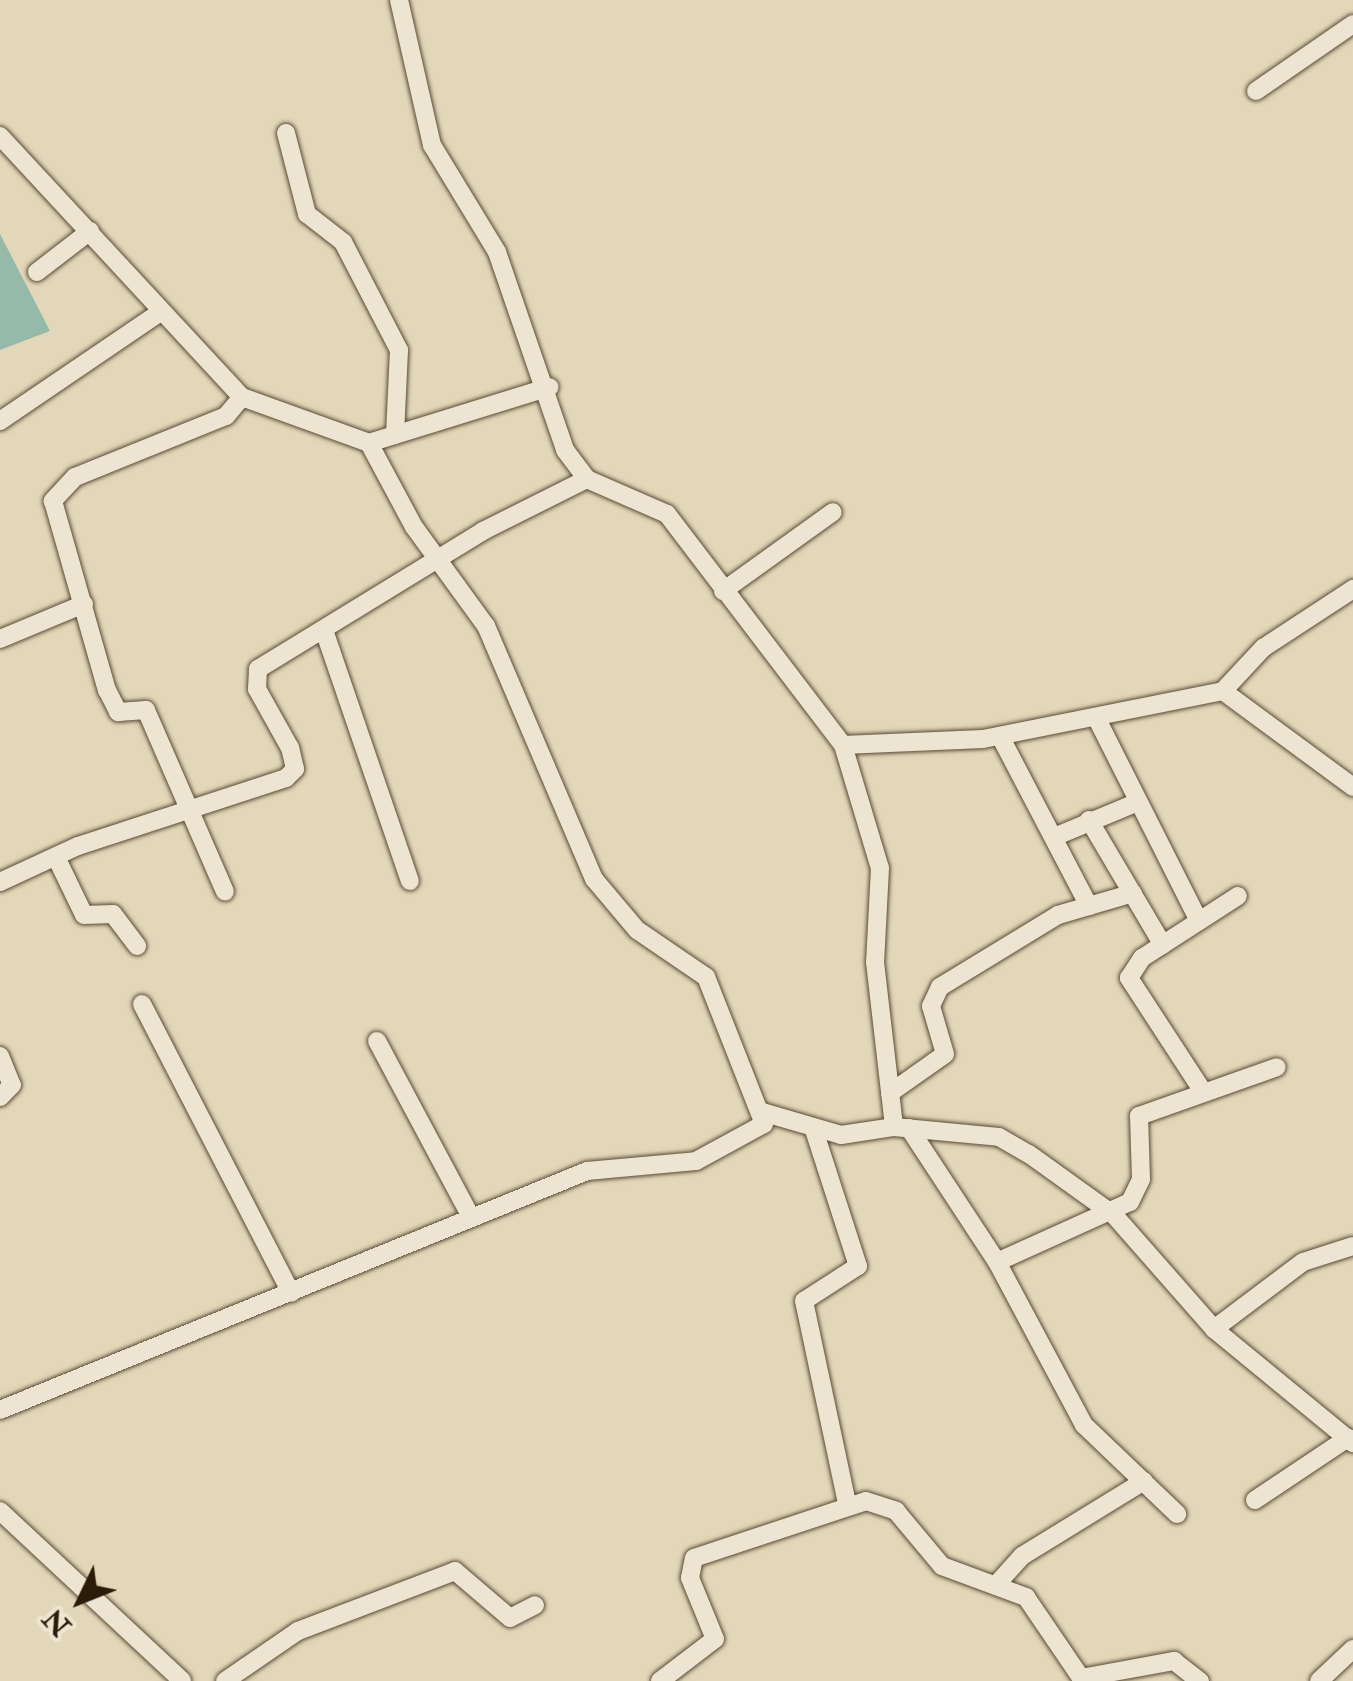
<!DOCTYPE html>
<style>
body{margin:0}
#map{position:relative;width:1353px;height:1681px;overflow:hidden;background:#e3d7b9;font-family:"IM FELL Double Pica",serif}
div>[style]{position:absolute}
.water>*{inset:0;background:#96baa9}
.roads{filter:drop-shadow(0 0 2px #594b35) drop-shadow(0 0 2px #594b35)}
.street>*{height:18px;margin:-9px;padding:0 9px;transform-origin:9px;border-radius:9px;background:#ede5d2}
span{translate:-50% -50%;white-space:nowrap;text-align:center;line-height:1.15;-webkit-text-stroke:10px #ede5d2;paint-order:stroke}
.north{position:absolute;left:30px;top:1551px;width:100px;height:100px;-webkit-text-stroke:8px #ede5d2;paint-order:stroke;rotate:227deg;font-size:28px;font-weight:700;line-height:40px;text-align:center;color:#2b1c09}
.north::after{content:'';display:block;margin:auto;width:35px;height:45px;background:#2b1c09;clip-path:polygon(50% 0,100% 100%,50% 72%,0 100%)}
</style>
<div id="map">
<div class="water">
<i style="clip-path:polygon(0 234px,50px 331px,0 350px)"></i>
</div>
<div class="roads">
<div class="street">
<i style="left:399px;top:0;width:149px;rotate:77.2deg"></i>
<i style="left:432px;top:145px;width:125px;rotate:58.7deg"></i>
<i style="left:497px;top:252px;width:209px;rotate:71deg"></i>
<i style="left:565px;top:450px;width:36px;rotate:53deg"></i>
<i style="left:587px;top:479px;width:87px;rotate:23.6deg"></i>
<i style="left:667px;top:514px;width:290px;rotate:52.7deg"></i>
<i style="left:843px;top:745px;width:128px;rotate:73.3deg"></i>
<i style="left:880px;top:868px;width:94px;rotate:93deg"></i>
<i style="left:875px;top:962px;width:166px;rotate:83.4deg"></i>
<i style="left:894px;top:1127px;width:105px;rotate:5.4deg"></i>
<i style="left:999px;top:1137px;width:34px;rotate:30deg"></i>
<i style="left:1029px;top:1154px;width:105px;rotate:35.7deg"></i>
<i style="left:1114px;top:1215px;width:152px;rotate:48.7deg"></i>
<i style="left:1214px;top:1329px;width:180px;rotate:39.4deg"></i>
<i style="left:1256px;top:91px;width:118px;rotate:-34.6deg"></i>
<i style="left:286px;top:133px;width:84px;rotate:75.5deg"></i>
<i style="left:307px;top:214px;width:46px;rotate:37.9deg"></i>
<i style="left:343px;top:242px;width:122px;rotate:62.6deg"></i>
<i style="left:399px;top:350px;width:85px;rotate:92.7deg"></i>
<i style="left:0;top:136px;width:356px;rotate:47.2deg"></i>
<i style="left:242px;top:397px;width:25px;rotate:130deg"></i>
<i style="left:226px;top:416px;width:163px;rotate:158deg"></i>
<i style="left:75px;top:477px;width:33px;rotate:133deg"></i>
<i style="left:53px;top:501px;width:197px;rotate:74.1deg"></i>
<i style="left:107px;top:690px;width:25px;rotate:63deg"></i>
<i style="left:118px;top:712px;width:28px;rotate:-4deg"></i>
<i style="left:146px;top:710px;width:198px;rotate:66.5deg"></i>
<i style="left:37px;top:272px;width:67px;rotate:-37.7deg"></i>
<i style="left:0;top:421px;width:192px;rotate:-34.2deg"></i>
<i style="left:369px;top:443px;width:189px;rotate:-17.2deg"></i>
<i style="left:723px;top:591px;width:135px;rotate:-35.7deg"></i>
<i style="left:326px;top:636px;width:259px;rotate:71.1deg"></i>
<i style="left:0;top:639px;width:91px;rotate:-22.6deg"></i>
<i style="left:1223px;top:691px;width:59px;rotate:-47.1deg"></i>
<i style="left:1263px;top:648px;width:108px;rotate:-33.2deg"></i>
<i style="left:1098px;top:721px;width:224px;rotate:63.2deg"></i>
<i style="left:1000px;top:736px;width:192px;rotate:62.4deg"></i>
<i style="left:843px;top:745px;width:140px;rotate:-2.5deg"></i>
<i style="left:983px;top:739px;width:245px;rotate:-11.3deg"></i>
<i style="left:1223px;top:691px;width:162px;rotate:36.4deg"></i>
<i style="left:1089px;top:820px;width:145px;rotate:59.4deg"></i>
<i style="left:1054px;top:837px;width:91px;rotate:-22.6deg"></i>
<i style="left:56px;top:857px;width:64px;rotate:64.2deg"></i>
<i style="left:84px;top:915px;width:29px;rotate:-2deg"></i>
<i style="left:113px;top:914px;width:40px;rotate:53deg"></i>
<i style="left:0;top:882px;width:86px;rotate:-24.8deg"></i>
<i style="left:78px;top:846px;width:219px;rotate:-18.1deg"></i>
<i style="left:286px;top:778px;width:13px;rotate:-45deg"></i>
<i style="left:295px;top:769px;width:22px;rotate:-103deg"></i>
<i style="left:290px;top:748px;width:68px;rotate:-119.2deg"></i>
<i style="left:257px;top:689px;width:20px;rotate:-87deg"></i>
<i style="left:258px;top:669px;width:264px;rotate:-31.5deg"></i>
<i style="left:483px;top:531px;width:116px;rotate:-26.6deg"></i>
<i style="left:142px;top:1004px;width:325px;rotate:62.7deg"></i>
<i style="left:377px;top:1041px;width:200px;rotate:61.9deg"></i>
<i style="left:0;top:1056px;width:31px;rotate:68deg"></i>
<i style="left:12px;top:1085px;width:17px;rotate:135deg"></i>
<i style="left:1202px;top:1090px;width:134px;rotate:-123.1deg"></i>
<i style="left:1129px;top:978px;width:24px;rotate:-57deg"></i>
<i style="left:1142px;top:958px;width:114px;rotate:-32.9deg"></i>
<i style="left:890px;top:1093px;width:67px;rotate:-35.3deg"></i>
<i style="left:945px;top:1054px;width:50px;rotate:-106.3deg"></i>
<i style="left:931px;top:1006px;width:21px;rotate:-65deg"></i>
<i style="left:940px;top:987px;width:138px;rotate:-31.4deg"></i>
<i style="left:1058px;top:915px;width:78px;rotate:-16.3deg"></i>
<i style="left:762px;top:1112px;width:82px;rotate:16.2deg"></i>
<i style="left:841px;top:1135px;width:54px;rotate:-8.6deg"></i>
<i style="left:909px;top:1128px;width:160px;rotate:56.7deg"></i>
<i style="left:997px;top:1262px;width:185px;rotate:61.9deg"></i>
<i style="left:1084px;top:1425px;width:129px;rotate:43.7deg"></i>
<i style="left:814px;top:1130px;width:143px;rotate:72.1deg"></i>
<i style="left:858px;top:1266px;width:64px;rotate:147.1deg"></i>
<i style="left:804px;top:1301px;width:207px;rotate:78deg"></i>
<i style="left:997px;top:1262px;width:146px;rotate:-24.3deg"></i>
<i style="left:1130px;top:1202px;width:25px;rotate:-64deg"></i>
<i style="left:1141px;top:1179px;width:63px;rotate:-91.8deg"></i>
<i style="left:1139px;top:1116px;width:146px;rotate:-19.5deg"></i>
<i style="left:1214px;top:1329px;width:111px;rotate:-37deg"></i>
<i style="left:1303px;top:1262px;width:52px;rotate:-17.7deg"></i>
<i style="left:0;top:1410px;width:634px;rotate:-22.15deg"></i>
<i style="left:587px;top:1171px;width:109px;rotate:-5.2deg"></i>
<i style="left:696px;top:1161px;width:77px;rotate:-28.6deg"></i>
<i style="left:764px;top:1124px;width:158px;rotate:-111.5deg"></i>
<i style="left:706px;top:977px;width:83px;rotate:-145.7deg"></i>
<i style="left:637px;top:930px;width:67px;rotate:-130.1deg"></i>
<i style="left:594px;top:879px;width:275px;rotate:-113.1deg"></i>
<i style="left:486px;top:626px;width:122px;rotate:-126deg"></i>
<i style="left:414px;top:527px;width:95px;rotate:-118.2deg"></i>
<i style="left:369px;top:443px;width:135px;rotate:-160.1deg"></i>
<i style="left:1255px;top:1500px;width:112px;rotate:-33.7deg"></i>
<i style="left:0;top:1511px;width:249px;rotate:43deg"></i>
<i style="left:996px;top:1585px;width:39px;rotate:-48deg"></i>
<i style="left:1022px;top:1556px;width:143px;rotate:-31.6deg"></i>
<i style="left:225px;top:1681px;width:88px;rotate:-34.4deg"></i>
<i style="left:298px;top:1631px;width:168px;rotate:-20.9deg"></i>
<i style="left:455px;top:1571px;width:72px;rotate:40.5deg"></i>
<i style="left:510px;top:1618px;width:28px;rotate:-27deg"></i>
<i style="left:660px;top:1681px;width:69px;rotate:-37.4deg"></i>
<i style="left:715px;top:1639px;width:66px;rotate:-112.3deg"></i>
<i style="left:690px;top:1578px;width:20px;rotate:-79deg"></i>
<i style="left:694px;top:1558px;width:181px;rotate:-18.3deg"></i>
<i style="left:866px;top:1501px;width:32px;rotate:18deg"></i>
<i style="left:896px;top:1511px;width:72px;rotate:50.1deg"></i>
<i style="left:942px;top:1566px;width:90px;rotate:20.3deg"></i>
<i style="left:1026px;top:1597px;width:98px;rotate:55.8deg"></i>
<i style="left:1081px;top:1678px;width:95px;rotate:-10.4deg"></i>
<i style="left:1174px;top:1661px;width:33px;rotate:38deg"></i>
<i style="left:1319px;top:1681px;width:47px;rotate:-43.3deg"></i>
</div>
</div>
<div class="north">N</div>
</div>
